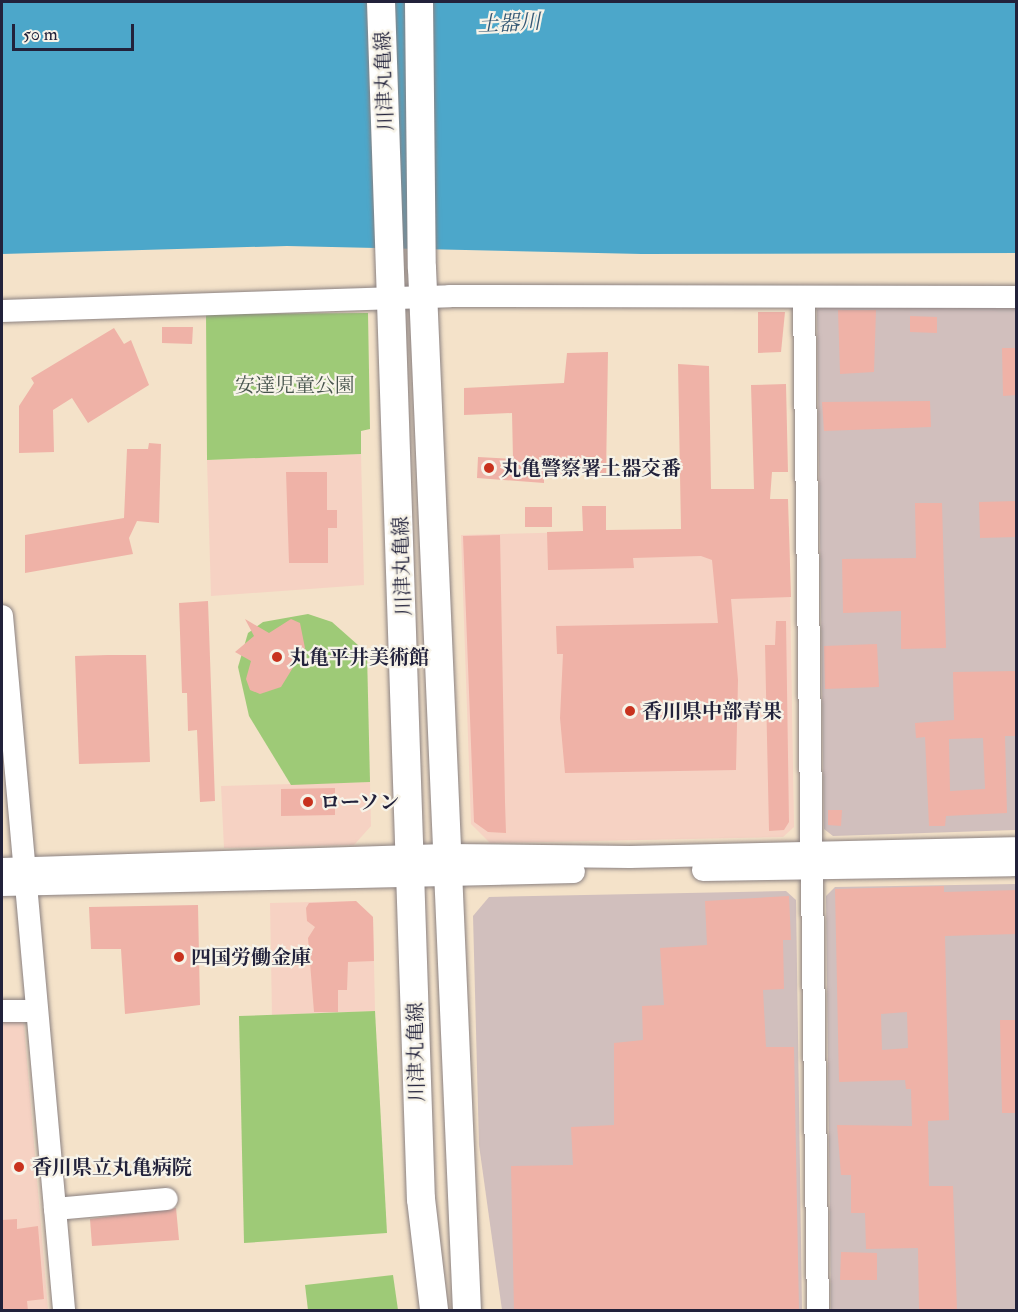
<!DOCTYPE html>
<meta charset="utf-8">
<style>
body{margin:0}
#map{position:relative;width:1018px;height:1312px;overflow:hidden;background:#f4e2c9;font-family:"IM FELL Double Pica","Noto Serif JP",serif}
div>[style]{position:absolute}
.built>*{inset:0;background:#f6d2c3}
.industrial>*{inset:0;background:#d1bfbd}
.green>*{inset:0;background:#9eca77}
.water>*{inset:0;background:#4ca7ca}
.building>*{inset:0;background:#efb2a7}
.roads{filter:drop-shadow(0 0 2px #8b8282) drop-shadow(0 0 2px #8b8282)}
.minor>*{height:22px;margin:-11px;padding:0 11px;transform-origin:11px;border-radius:11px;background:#fff}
.major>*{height:28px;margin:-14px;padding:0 14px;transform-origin:14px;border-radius:14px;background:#fff}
.dots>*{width:16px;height:16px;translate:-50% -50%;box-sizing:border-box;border:3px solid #f7f3e8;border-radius:50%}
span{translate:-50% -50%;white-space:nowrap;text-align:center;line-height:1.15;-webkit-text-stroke:4.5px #f7f3e8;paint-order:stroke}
.street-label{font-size:20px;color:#22223b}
.park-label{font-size:20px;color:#47544d}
.poi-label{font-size:20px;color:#22223b;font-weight:700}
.left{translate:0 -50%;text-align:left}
.water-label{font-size:21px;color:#335774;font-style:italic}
.frame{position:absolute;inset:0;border:3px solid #22223b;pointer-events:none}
.scale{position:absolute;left:12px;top:24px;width:122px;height:27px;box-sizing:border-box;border:3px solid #22223b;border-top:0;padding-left:8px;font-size:18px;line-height:21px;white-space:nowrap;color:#22223b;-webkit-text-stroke:4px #f7f3e8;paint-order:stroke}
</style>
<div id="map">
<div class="built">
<i style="clip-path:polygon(361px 454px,364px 585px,211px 596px,207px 460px)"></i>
<i style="clip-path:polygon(789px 527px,794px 827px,783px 837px,490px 843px,471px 824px,461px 535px)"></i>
<i style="clip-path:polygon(370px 782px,371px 826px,354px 845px,224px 848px,221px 786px)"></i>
<i style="clip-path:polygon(356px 901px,373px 917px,375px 1011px,272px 1015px,270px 903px)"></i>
<i style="clip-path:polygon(19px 1020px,24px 1024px,48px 1310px,2px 1310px,2px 1021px)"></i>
</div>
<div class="industrial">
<i style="clip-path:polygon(1016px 302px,1016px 830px,833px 836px,824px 829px,817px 310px,822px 304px)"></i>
<i style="clip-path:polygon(1016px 884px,1016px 1310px,831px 1310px,826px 896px,835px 887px)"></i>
<i style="clip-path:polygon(786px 891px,796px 900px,802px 1310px,502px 1310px,479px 1145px,473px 916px,489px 897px)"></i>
</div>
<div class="green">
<i style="clip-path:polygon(368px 313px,370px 429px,361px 431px,361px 454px,207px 460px,206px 314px)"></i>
<i style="clip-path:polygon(308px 614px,332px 622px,367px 653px,370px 782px,291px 785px,249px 716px,238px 667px,248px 633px,263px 622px)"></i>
<i style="clip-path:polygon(375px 1011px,387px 1233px,244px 1243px,239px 1016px)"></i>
<i style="clip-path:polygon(393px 1275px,398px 1310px,308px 1310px,305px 1285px)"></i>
</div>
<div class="water">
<i style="clip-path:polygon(2px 2px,1016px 2px,1016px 253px,642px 254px,287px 246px,2px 254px)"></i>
</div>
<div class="building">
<i style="clip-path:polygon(838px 310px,876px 310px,874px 372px,840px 374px)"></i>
<i style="clip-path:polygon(758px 312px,785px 312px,781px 352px,758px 353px)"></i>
<i style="clip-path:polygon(910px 316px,937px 317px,937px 333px,910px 332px)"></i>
<i style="clip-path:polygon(162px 327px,193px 327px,192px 344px,162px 343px)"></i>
<i style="clip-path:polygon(114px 328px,124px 344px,131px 340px,149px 385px,88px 423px,72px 398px,53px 410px,54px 452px,19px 453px,19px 406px,34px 383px,31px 378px)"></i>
<i style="clip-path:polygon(1002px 348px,1017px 348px,1017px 395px,1003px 396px)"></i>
<i style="clip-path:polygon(608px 352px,606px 475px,544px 474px,544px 483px,477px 478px,478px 457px,513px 459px,512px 413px,464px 415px,464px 388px,564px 383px,567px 353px)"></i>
<i style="clip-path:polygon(678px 364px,709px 366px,711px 489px,754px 489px,751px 385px,786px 384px,788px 472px,772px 472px,770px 499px,788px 499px,791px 597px,731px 599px,738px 680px,736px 770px,565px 773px,560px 718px,563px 654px,557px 654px,556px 626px,718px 623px,712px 560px,701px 556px,633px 558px,634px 568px,548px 570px,547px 532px,583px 531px,582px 506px,606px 506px,606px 530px,681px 529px)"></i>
<i style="clip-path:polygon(930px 401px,931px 427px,824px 431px,822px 402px)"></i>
<i style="clip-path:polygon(149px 443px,161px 444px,159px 523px,137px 521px,129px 538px,133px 554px,25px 573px,25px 535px,124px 518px,127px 449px,148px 449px)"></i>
<i style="clip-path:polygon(286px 472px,327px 472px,327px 510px,337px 510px,337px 528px,328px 528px,328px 563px,289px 563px)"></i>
<i style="clip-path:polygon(1017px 501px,1017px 537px,980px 538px,979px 502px)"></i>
<i style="clip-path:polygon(915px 503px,942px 503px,946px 648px,901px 649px,901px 611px,843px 613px,842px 559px,916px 558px)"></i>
<i style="clip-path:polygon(525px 507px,552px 507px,552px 527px,525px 527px)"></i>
<i style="clip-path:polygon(500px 535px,505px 802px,506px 833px,488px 832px,474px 822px,463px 536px)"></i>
<i style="clip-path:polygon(208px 601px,215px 801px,200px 802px,197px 730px,188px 731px,187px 693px,182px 693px,179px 603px)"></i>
<i style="clip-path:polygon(245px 619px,269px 633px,291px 619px,300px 623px,305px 648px,281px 687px,260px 694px,250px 690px,246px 679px,251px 661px,235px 652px,254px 636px)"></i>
<i style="clip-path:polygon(776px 621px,786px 621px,789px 822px,784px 830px,769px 831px,765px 645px,775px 645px)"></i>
<i style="clip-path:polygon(877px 644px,879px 687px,825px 689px,824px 646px)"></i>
<i style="clip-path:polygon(108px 655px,146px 655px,150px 762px,79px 764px,75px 656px)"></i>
<i style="clip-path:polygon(evenodd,1017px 671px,1017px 736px,1005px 736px,1007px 813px,946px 816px,945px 826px,929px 826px,925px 737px,916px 738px,915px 723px,954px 720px,953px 672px,1017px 671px,983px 738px,985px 789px,950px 791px,949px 739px,983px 738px)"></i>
<i style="clip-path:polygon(335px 788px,335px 815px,281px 816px,281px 789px)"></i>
<i style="clip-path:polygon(828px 810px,842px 810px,841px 826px,828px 825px)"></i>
<i style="clip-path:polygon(evenodd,944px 886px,944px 892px,1017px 890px,1017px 934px,945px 936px,949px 1120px,928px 1121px,929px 1186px,953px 1186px,957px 1311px,919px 1311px,918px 1248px,866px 1249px,865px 1213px,851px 1213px,851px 1175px,841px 1175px,837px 1125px,912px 1126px,911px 1089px,906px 1089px,905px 1080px,839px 1082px,835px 889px,944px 886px,907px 1012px,908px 1048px,882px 1050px,881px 1014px,907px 1012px)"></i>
<i style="clip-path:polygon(789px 896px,791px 940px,783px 940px,784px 989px,763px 990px,766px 1047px,794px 1047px,799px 1311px,514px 1311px,511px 1166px,573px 1165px,571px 1127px,614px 1125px,614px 1043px,643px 1040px,642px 1006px,664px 1005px,660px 948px,707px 945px,705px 901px)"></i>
<i style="clip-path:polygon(356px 901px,373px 917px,374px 961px,348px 962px,347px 990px,338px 990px,338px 1012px,314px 1012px,308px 938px,315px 927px,307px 921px,306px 908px,309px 903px)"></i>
<i style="clip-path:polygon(198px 905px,200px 1005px,125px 1014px,121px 949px,91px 949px,89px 907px)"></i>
<i style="clip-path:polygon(1000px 1020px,1017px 1020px,1017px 1113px,1002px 1113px)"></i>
<i style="clip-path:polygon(176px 1208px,179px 1240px,92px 1246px,90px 1219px)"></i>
<i style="clip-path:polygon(17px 1219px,17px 1229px,38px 1226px,44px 1299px,27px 1301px,28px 1311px,2px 1311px,2px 1220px)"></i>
<i style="clip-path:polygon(841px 1252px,877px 1253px,877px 1280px,840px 1280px)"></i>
</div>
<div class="roads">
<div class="minor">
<i style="left:804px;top:299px;width:1011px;rotate:89.21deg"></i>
<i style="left:2px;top:311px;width:448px;rotate:-1.9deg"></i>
<i style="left:450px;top:296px;width:566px;rotate:0.1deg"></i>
<i style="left:2px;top:616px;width:697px;rotate:84.89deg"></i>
<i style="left:2px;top:869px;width:444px;rotate:-1.8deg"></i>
<i style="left:446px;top:855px;width:184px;rotate:0.6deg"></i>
<i style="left:630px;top:857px;width:386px;rotate:-1.3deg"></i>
<i style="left:703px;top:870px;width:313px;rotate:-0.9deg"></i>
<i style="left:2px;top:885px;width:572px;rotate:-1.3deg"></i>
<i style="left:2px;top:1011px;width:34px"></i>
<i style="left:55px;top:1209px;width:112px;rotate:-5.1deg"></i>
</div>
<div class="major">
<i style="left:381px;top:2px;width:1198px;rotate:88.09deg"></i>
<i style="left:421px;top:1199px;width:112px;rotate:83.3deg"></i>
<i style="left:419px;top:2px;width:266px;rotate:89.4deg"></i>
<i style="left:422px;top:268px;width:1043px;rotate:87.53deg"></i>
</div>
</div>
<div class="dots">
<i style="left:489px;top:468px;background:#c8321e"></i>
<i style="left:277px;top:657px;background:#c8321e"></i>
<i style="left:630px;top:711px;background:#c8321e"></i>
<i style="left:308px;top:802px;background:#c8321e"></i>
<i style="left:179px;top:957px;background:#c8321e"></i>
<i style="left:19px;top:1167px;background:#c8321e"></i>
</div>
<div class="street-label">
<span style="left:384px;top:81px;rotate:-92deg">川津丸亀線</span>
<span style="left:402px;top:566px;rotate:-92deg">川津丸亀線</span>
<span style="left:416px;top:1052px;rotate:-91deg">川津丸亀線</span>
</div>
<div class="park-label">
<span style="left:295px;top:385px">安達児童公園</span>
</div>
<div class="poi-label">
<span class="left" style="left:501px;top:468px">丸亀警察署土器交番</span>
<span class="left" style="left:289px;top:657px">丸亀平井美術館</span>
<span class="left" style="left:642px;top:711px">香川県中部青果</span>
<span class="left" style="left:320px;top:802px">ローソン</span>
<span class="left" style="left:191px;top:957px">四国労働金庫</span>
<span class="left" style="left:32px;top:1167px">香川県立丸亀病院</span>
</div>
<div class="water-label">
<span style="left:509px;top:24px;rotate:-3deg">土器川</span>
</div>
<div class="frame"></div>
<div class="scale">50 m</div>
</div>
